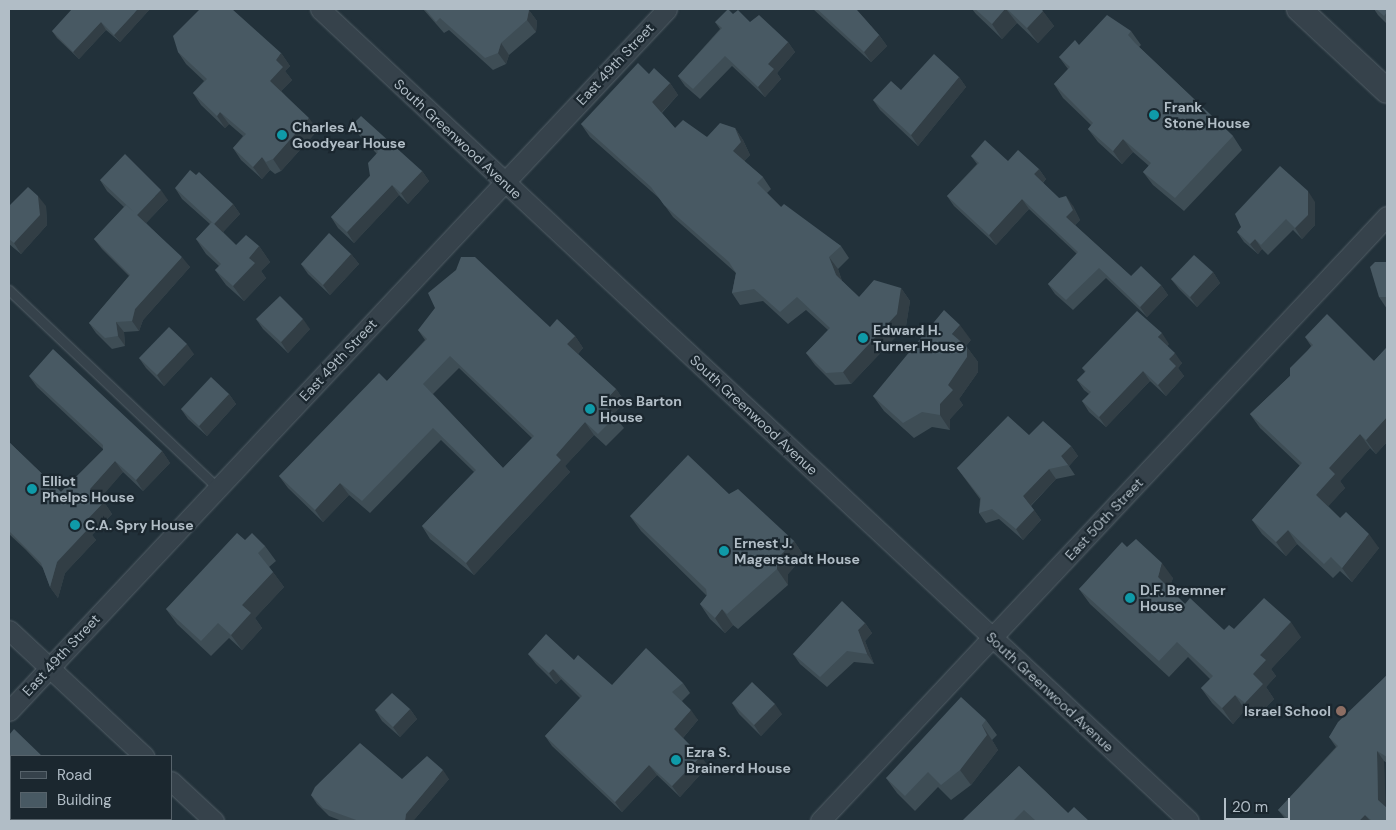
<!DOCTYPE html>
<style>
body{margin:0}
#map{position:relative;width:1396px;height:830px;overflow:hidden;background:#22313a;font-family:"DM Sans",sans-serif}
div>[style]{position:absolute}
.roads{filter:drop-shadow(0 0 1px #546068) drop-shadow(0 0 1px #546068)}
.service>*{height:9px;margin:-4.5px;padding:0 4.5px;transform-origin:4.5px;border-radius:4.5px;background:#36424b}
.minor>*{height:19px;margin:-9.5px;padding:0 9.5px;transform-origin:9.5px;border-radius:9.5px;background:#36424b}
.tertiary>*{height:24px;margin:-12px;padding:0 12px;transform-origin:12px;border-radius:12px;background:#36424b}
.wall>*{inset:0;background:#3e4d55}
.shaded-wall>*{inset:0;background:#323e45}
.building>*{inset:0;background:#485963}
.dots>*{width:14px;height:14px;translate:-50% -50%;box-sizing:border-box;border:2px solid #1b272f;border-radius:50%}
span{translate:-50% -50%;white-space:nowrap;text-align:center;line-height:1.15;-webkit-text-stroke:4.5px #1b272f;paint-order:stroke}
.street-label{font-size:14px;color:#b1bdc6}
.poi-label{font-size:14px;color:#b1bdc6;font-weight:700}
.left{translate:0 -50%;text-align:left}
.right{translate:-100% -50%;text-align:right}
.frame{position:absolute;inset:0;border:10px solid #b1bdc6;pointer-events:none}
.legend{position:absolute;left:10px;top:755px;width:162px;height:65px;box-sizing:border-box;background:#1b272f;border:1px solid #57636b;margin:0;padding:6px 9px;list-style:none;font-size:15px;color:#b1bdc6}
.legend li{display:flex;align-items:center;gap:10px;height:25px}
.legend b{width:25px;border:1px solid #57636b}
.scale{position:absolute;left:1224px;top:798px;width:66px;height:22px;box-sizing:border-box;border:2px solid #b1bdc6;border-top:0;padding-left:6px;font-size:15px;line-height:18px;white-space:nowrap;color:#b1bdc6;-webkit-text-stroke:4px #1b272f;paint-order:stroke}
</style>
<div id="map">
<div class="roads">
<div class="service">
<i style="left:9px;top:290px;width:288px;rotate:43.5deg"></i>
</div>
<div class="minor">
<i style="left:320px;top:9px;width:1189px;rotate:43.06deg"></i>
<i style="left:9px;top:630px;width:185px;rotate:43deg"></i>
<i style="left:9px;top:711px;width:962px;rotate:-46.85deg"></i>
<i style="left:171px;top:781px;width:59px;rotate:42.9deg"></i>
<i style="left:820px;top:821px;width:829px;rotate:-46.86deg"></i>
</div>
<div class="tertiary">
<i style="left:1299px;top:9px;width:120px;rotate:43deg"></i>
</div>
</div>
<div class="wall">
<i style="clip-path:polygon(150px 9px,120px 42px,106px 30px,79px 59px,57px 38px,52px 31px)"></i>
<i style="clip-path:polygon(423px 9px,528px 9px,537px 21px,536px 32px,509px 55px,506px 64px,493px 70px,449px 30px,444px 33px)"></i>
<i style="clip-path:polygon(813px 9px,856px 9px,879px 35px,887px 46px,871px 62px)"></i>
<i style="clip-path:polygon(972px 9px,1041px 9px,1054px 26px,1038px 43px,1017px 23px,1002px 39px,976px 14px)"></i>
<i style="clip-path:polygon(1374px 9px,1387px 9px,1387px 24px,1378px 15px)"></i>
<i style="clip-path:polygon(715px 22px,750px 22px,788px 42px,795px 52px,777px 73px,781px 79px,765px 97px,732px 66px,700px 99px,685px 86px,678px 76px,720px 29px)"></i>
<i style="clip-path:polygon(1131px 31px,1141px 45px,1139px 47px,1233px 136px,1242px 150px,1184px 211px,1153px 185px,1143px 172px,1149px 166px,1133px 152px,1122px 164px,1098px 142px,1088px 129px,1091px 125px,1063px 98px,1054px 84px,1068px 69px,1059px 57px,1079px 45px)"></i>
<i style="clip-path:polygon(178px 52px,281px 53px,290px 66px,285px 71px,292px 80px,281px 91px,318px 130px,281px 171px,275px 174px,270px 170px,262px 179px,241px 160px,233px 148px,243px 136px,229px 124px,225px 128px,201px 105px,193px 93px,204px 81px,186px 64px)"></i>
<i style="clip-path:polygon(649px 74px,670px 83px,678px 95px,662px 113px,675px 128px,707px 137px,735px 128px,743px 140px,750px 155px,744px 161px,763px 177px,771px 189px,767px 193px,781px 207px,841px 246px,849px 258px,838px 269px,842px 281px,859px 297px,901px 288px,910px 301px,906px 326px,851px 384px,835px 385px,815px 365px,806px 353px,828px 330px,806px 310px,788px 324px,763px 301px,740px 305px,732px 293px,736px 273px,673px 217px,660px 199px,590px 137px,581px 124px)"></i>
<i style="clip-path:polygon(959px 77px,966px 87px,918px 146px,880px 110px,873px 100px)"></i>
<i style="clip-path:polygon(352px 125px,422px 171px,429px 181px,408px 204px,399px 195px,354px 243px,338px 228px,331px 217px,370px 176px,377px 154px,359px 135px)"></i>
<i style="clip-path:polygon(971px 156px,1008px 161px,1039px 169px,1046px 179px,1043px 183px,1059px 198px,1073px 206px,1080px 220px,1075px 225px,1131px 276px,1161px 285px,1168px 295px,1147px 317px,1106px 278px,1073px 310px,1055px 294px,1048px 284px,1077px 254px,1029px 209px,996px 245px,954px 206px,947px 196px,977px 164px)"></i>
<i style="clip-path:polygon(100px 180px,168px 200px,146px 223px,190px 267px,143px 320px,139px 331px,124px 332px,125px 346px,112px 349px,96px 333px,89px 323px,129px 276px,102px 249px,94px 239px,124px 207px,107px 191px)"></i>
<i style="clip-path:polygon(175px 188px,233px 204px,240px 214px,223px 232px,236px 245px,259px 246px,270px 262px,261px 271px,266px 278px,244px 301px,226px 285px,215px 270px,219px 266px,206px 254px,196px 239px,210px 224px,182px 199px)"></i>
<i style="clip-path:polygon(1315px 202px,1315px 225px,1302px 239px,1293px 230px,1268px 255px,1262px 249px,1258px 254px,1244px 242px,1237px 232px)"></i>
<i style="clip-path:polygon(9px 204px,10px 205px,46px 206px,47px 225px,21px 254px,9px 244px)"></i>
<i style="clip-path:polygon(351px 254px,359px 264px,330px 295px,308px 274px,301px 264px)"></i>
<i style="clip-path:polygon(1387px 262px,1387px 309px,1379px 297px)"></i>
<i style="clip-path:polygon(1213px 272px,1220px 283px,1197px 307px,1179px 289px,1171px 279px)"></i>
<i style="clip-path:polygon(256px 319px,310px 329px,288px 353px,263px 329px)"></i>
<i style="clip-path:polygon(evenodd,550px 327px,575px 336px,583px 348px,578px 354px,616px 389px,625px 402px,613px 414px,624px 428px,606px 446px,594px 435px,565px 466px,570px 472px,474px 575px,430px 539px,422px 526px,474px 472px,441px 440px,370px 513px,349px 495px,323px 522px,288px 488px,279px 476px,387px 381px,425px 340px,418px 330px,550px 327px,459px 368px,532px 438px,503px 468px,433px 394px,459px 368px)"></i>
<i style="clip-path:polygon(1305px 337px,1374px 361px,1387px 347px,1387px 442px,1376px 454px,1370px 448px,1340px 481px,1345px 488px,1328px 506px,1340px 518px,1379px 548px,1352px 582px,1340px 571px,1333px 578px,1297px 544px,1286px 556px,1262px 534px,1252px 520px,1300px 466px,1260px 428px,1250px 414px,1290px 376px,1311px 346px)"></i>
<i style="clip-path:polygon(971px 340px,966px 346px,978px 362px,978px 372px,959px 399px,963px 405px,950px 419px,950px 430px,932px 427px,914px 438px,884px 411px,873px 396px)"></i>
<i style="clip-path:polygon(1169px 344px,1167px 346px,1182px 363px,1178px 368px,1184px 376px,1166px 396px,1150px 381px,1106px 427px,1089px 412px,1082px 401px,1089px 394px,1084px 390px,1077px 380px,1085px 372px,1082px 368px)"></i>
<i style="clip-path:polygon(194px 354px,164px 386px,146px 368px,139px 358px)"></i>
<i style="clip-path:polygon(29px 376px,162px 451px,170px 463px,143px 491px,123px 472px,100px 498px,104px 502px,112px 514px,92px 535px,96px 540px,65px 573px,58px 598px,50px 587px,43px 568px,26px 550px,9px 534px,9px 442px,61px 492px,103px 450px,103px 449px,37px 387px)"></i>
<i style="clip-path:polygon(229px 394px,236px 404px,207px 436px,188px 419px,181px 409px)"></i>
<i style="clip-path:polygon(1029px 435px,1071px 446px,1078px 456px,1069px 466px,1075px 475px,1056px 479px,1031px 506px,1041px 520px,1023px 540px,999px 519px,986px 523px,979px 513px,980px 499px,957px 468px)"></i>
<i style="clip-path:polygon(729px 494px,794px 541px,804px 556px,788px 574px,788px 585px,738px 629px,733px 625px,725px 633px,710px 619px,700px 604px,707px 596px,641px 531px,630px 516px)"></i>
<i style="clip-path:polygon(245px 540px,265px 546px,276px 561px,269px 567px,284px 587px,255px 618px,262px 628px,242px 650px,229px 638px,211px 656px,177px 624px,166px 609px)"></i>
<i style="clip-path:polygon(1127px 547px,1173px 578px,1169px 589px,1185px 604px,1224px 630px,1234px 629px,1301px 637px,1271px 669px,1276px 676px,1266px 687px,1274px 699px,1255px 719px,1245px 710px,1233px 724px,1212px 703px,1201px 688px,1210px 679px,1188px 657px,1169px 677px,1090px 604px,1079px 589px)"></i>
<i style="clip-path:polygon(865px 623px,872px 633px,865px 641px,874px 664px,854px 662px,827px 687px,800px 664px,793px 654px)"></i>
<i style="clip-path:polygon(528px 654px,574px 660px,612px 685px,683px 683px,690px 693px,682px 701px,698px 720px,683px 738px,708px 766px,680px 797px,657px 775px,622px 812px,552px 746px,545px 736px,580px 698px,561px 679px,556px 684px,536px 664px)"></i>
<i style="clip-path:polygon(1387px 675px,1387px 763px,1384px 761px,1385px 806px,1387px 821px,1287px 821px,1278px 810px,1336px 747px,1329px 737px)"></i>
<i style="clip-path:polygon(732px 703px,782px 714px,761px 736px,739px 714px)"></i>
<i style="clip-path:polygon(410px 709px,417px 719px,400px 737px,382px 721px,375px 710px)"></i>
<i style="clip-path:polygon(986px 720px,997px 735px,992px 740px,998px 750px,971px 785px,951px 800px,938px 787px,915px 811px,897px 793px,886px 778px)"></i>
<i style="clip-path:polygon(1019px 766px,1068px 813px,1089px 821px,962px 821px)"></i>
<i style="clip-path:polygon(402px 779px,449px 779px,413px 821px,342px 821px,329px 816px,317px 804px,311px 795px)"></i>
</div>
<div class="shaded-wall">
<i style="clip-path:polygon(138px 9px,150px 9px,120px 42px,114px 35px)"></i>
<i style="clip-path:polygon(1005px 9px,1006px 9px,1017px 23px,1002px 39px,992px 24px)"></i>
<i style="clip-path:polygon(529px 10px,537px 21px,536px 32px,527px 20px)"></i>
<i style="clip-path:polygon(1043px 11px,1054px 26px,1038px 43px,1027px 28px)"></i>
<i style="clip-path:polygon(101px 22px,106px 30px,79px 59px,73px 52px)"></i>
<i style="clip-path:polygon(879px 35px,887px 46px,871px 62px,864px 52px)"></i>
<i style="clip-path:polygon(788px 42px,795px 52px,777px 73px,781px 79px,765px 97px,758px 87px,768px 64px)"></i>
<i style="clip-path:polygon(501px 43px,509px 55px,506px 64px,498px 53px)"></i>
<i style="clip-path:polygon(281px 53px,290px 66px,285px 71px,292px 80px,279px 93px,270px 81px,276px 60px)"></i>
<i style="clip-path:polygon(959px 77px,966px 87px,918px 146px,911px 135px)"></i>
<i style="clip-path:polygon(670px 83px,678px 95px,660px 114px,652px 102px)"></i>
<i style="clip-path:polygon(220px 112px,229px 124px,225px 128px,217px 116px)"></i>
<i style="clip-path:polygon(309px 118px,318px 130px,281px 171px,273px 159px)"></i>
<i style="clip-path:polygon(735px 128px,743px 140px,750px 155px,742px 163px,733px 151px)"></i>
<i style="clip-path:polygon(1123px 139px,1133px 152px,1122px 164px,1113px 151px)"></i>
<i style="clip-path:polygon(262px 157px,270px 170px,262px 179px,253px 167px)"></i>
<i style="clip-path:polygon(1039px 169px,1046px 179px,1041px 184px,1034px 174px)"></i>
<i style="clip-path:polygon(422px 171px,429px 181px,408px 204px,401px 193px)"></i>
<i style="clip-path:polygon(392px 185px,399px 195px,354px 243px,347px 232px)"></i>
<i style="clip-path:polygon(161px 190px,168px 200px,144px 225px,137px 215px)"></i>
<i style="clip-path:polygon(1308px 191px,1315px 202px,1315px 225px,1302px 239px,1295px 228px)"></i>
<i style="clip-path:polygon(38px 196px,46px 206px,47px 225px,21px 254px,14px 243px)"></i>
<i style="clip-path:polygon(1066px 196px,1073px 206px,1080px 220px,1073px 227px,1066px 217px)"></i>
<i style="clip-path:polygon(1022px 199px,1029px 209px,996px 245px,989px 235px)"></i>
<i style="clip-path:polygon(233px 204px,240px 214px,221px 234px,214px 224px)"></i>
<i style="clip-path:polygon(1255px 239px,1262px 249px,1258px 254px,1250px 244px)"></i>
<i style="clip-path:polygon(259px 246px,270px 262px,261px 271px,266px 278px,244px 301px,233px 286px,249px 258px)"></i>
<i style="clip-path:polygon(351px 254px,359px 264px,330px 295px,323px 285px)"></i>
<i style="clip-path:polygon(182px 257px,190px 267px,143px 320px,139px 331px,132px 321px,135px 309px)"></i>
<i style="clip-path:polygon(829px 257px,838px 269px,844px 287px,836px 275px)"></i>
<i style="clip-path:polygon(1213px 272px,1220px 283px,1197px 307px,1190px 297px)"></i>
<i style="clip-path:polygon(1161px 285px,1168px 295px,1147px 317px,1140px 307px)"></i>
<i style="clip-path:polygon(901px 288px,910px 301px,906px 326px,851px 384px,843px 372px)"></i>
<i style="clip-path:polygon(303px 319px,310px 329px,288px 353px,281px 342px)"></i>
<i style="clip-path:polygon(116px 322px,124px 332px,125px 346px,118px 336px)"></i>
<i style="clip-path:polygon(960px 325px,971px 340px,963px 349px,952px 334px)"></i>
<i style="clip-path:polygon(1162px 333px,1169px 344px,1165px 348px,1158px 337px)"></i>
<i style="clip-path:polygon(575px 336px,583px 348px,576px 356px,567px 344px)"></i>
<i style="clip-path:polygon(187px 344px,194px 354px,164px 386px,157px 375px)"></i>
<i style="clip-path:polygon(967px 347px,978px 362px,978px 372px,959px 399px,963px 405px,950px 419px,950px 430px,940px 415px,940px 404px,948px 385px)"></i>
<i style="clip-path:polygon(1175px 353px,1182px 363px,1178px 368px,1184px 376px,1166px 396px,1158px 385px,1169px 359px)"></i>
<i style="clip-path:polygon(1143px 371px,1150px 381px,1106px 427px,1099px 417px)"></i>
<i style="clip-path:polygon(616px 389px,625px 402px,612px 416px,603px 403px)"></i>
<i style="clip-path:polygon(229px 394px,236px 404px,207px 436px,199px 426px)"></i>
<i style="clip-path:polygon(1387px 417px,1387px 442px,1376px 454px,1366px 440px)"></i>
<i style="clip-path:polygon(585px 422px,594px 435px,565px 466px,570px 472px,474px 575px,466px 563px,556px 455px)"></i>
<i style="clip-path:polygon(1360px 434px,1370px 448px,1340px 481px,1345px 488px,1326px 509px,1316px 495px,1329px 468px)"></i>
<i style="clip-path:polygon(1071px 446px,1078px 456px,1069px 466px,1061px 456px)"></i>
<i style="clip-path:polygon(162px 451px,170px 463px,143px 491px,136px 480px)"></i>
<i style="clip-path:polygon(115px 461px,123px 472px,98px 501px,90px 489px)"></i>
<i style="clip-path:polygon(1049px 469px,1056px 479px,1030px 506px,1023px 496px)"></i>
<i style="clip-path:polygon(340px 483px,349px 495px,323px 522px,315px 510px)"></i>
<i style="clip-path:polygon(104px 502px,112px 514px,92px 535px,96px 540px,65px 573px,58px 598px,50px 587px,57px 562px,83px 524px)"></i>
<i style="clip-path:polygon(1034px 510px,1041px 520px,1023px 540px,1016px 529px)"></i>
<i style="clip-path:polygon(1288px 530px,1297px 544px,1286px 556px,1276px 542px)"></i>
<i style="clip-path:polygon(1369px 534px,1379px 548px,1352px 582px,1342px 568px)"></i>
<i style="clip-path:polygon(794px 541px,804px 556px,788px 574px,788px 585px,777px 569px,777px 559px)"></i>
<i style="clip-path:polygon(1162px 563px,1173px 578px,1168px 592px,1158px 577px)"></i>
<i style="clip-path:polygon(273px 572px,284px 587px,255px 618px,262px 628px,242px 650px,231px 635px,242px 605px)"></i>
<i style="clip-path:polygon(722px 609px,733px 625px,725px 633px,715px 618px)"></i>
<i style="clip-path:polygon(1291px 622px,1301px 637px,1271px 669px,1276px 676px,1266px 687px,1274px 699px,1255px 719px,1245px 703px,1253px 674px,1260px 655px)"></i>
<i style="clip-path:polygon(865px 623px,872px 633px,865px 641px,874px 664px,867px 654px,858px 630px)"></i>
<i style="clip-path:polygon(553px 669px,561px 679px,556px 684px,549px 673px)"></i>
<i style="clip-path:polygon(1235px 695px,1245px 710px,1233px 724px,1222px 708px)"></i>
<i style="clip-path:polygon(775px 704px,782px 714px,761px 736px,754px 725px)"></i>
<i style="clip-path:polygon(410px 709px,417px 719px,400px 737px,393px 727px)"></i>
<i style="clip-path:polygon(691px 710px,698px 720px,681px 740px,674px 729px)"></i>
<i style="clip-path:polygon(982px 725px,992px 740px,998px 750px,971px 785px,960px 770px)"></i>
<i style="clip-path:polygon(1377px 751px,1384px 761px,1386px 811px,1378px 800px)"></i>
<i style="clip-path:polygon(701px 756px,708px 766px,680px 797px,672px 786px)"></i>
<i style="clip-path:polygon(649px 765px,657px 775px,622px 812px,615px 802px)"></i>
<i style="clip-path:polygon(443px 770px,449px 779px,413px 821px,405px 821px,406px 814px)"></i>
<i style="clip-path:polygon(1365px 815px,1370px 821px,1359px 821px)"></i>
</div>
<div class="building">
<i style="clip-path:polygon(72px 9px,138px 9px,114px 35px,101px 22px,73px 52px,52px 31px)"></i>
<i style="clip-path:polygon(200px 9px,232px 9px,281px 53px,276px 60px,283px 67px,270px 81px,309px 118px,273px 159px,266px 162px,262px 157px,253px 167px,233px 148px,246px 134px,220px 112px,217px 116px,193px 93px,207px 79px,178px 52px,173px 36px)"></i>
<i style="clip-path:polygon(425px 9px,528px 9px,529px 10px,527px 20px,501px 43px,498px 53px,485px 58px,440px 18px,436px 22px)"></i>
<i style="clip-path:polygon(728px 9px,733px 14px,738px 10px,750px 22px,759px 15px,788px 42px,768px 64px,774px 69px,758px 87px,725px 56px,693px 89px,678px 76px,722px 28px,715px 22px)"></i>
<i style="clip-path:polygon(817px 9px,856px 9px,879px 35px,864px 52px)"></i>
<i style="clip-path:polygon(975px 9px,1005px 9px,992px 24px)"></i>
<i style="clip-path:polygon(1007px 9px,1041px 9px,1043px 11px,1027px 28px)"></i>
<i style="clip-path:polygon(1376px 9px,1387px 9px,1387px 12px,1384px 16px)"></i>
<i style="clip-path:polygon(1107px 15px,1131px 31px,1128px 35px,1135px 43px,1233px 136px,1175px 198px,1143px 172px,1151px 163px,1123px 139px,1113px 151px,1088px 129px,1093px 123px,1054px 84px,1070px 67px,1059px 57px,1075px 40px,1079px 45px)"></i>
<i style="clip-path:polygon(934px 54px,959px 77px,911px 135px,873px 100px,891px 81px,901px 90px)"></i>
<i style="clip-path:polygon(638px 63px,649px 74px,654px 68px,670px 83px,652px 102px,675px 128px,683px 120px,707px 137px,720px 123px,735px 128px,741px 142px,733px 151px,763px 177px,757px 183px,781px 207px,784px 204px,841px 246px,829px 257px,836px 275px,859px 297px,874px 280px,901px 288px,897px 314px,843px 372px,826px 373px,806px 353px,830px 328px,797px 297px,780px 312px,754px 289px,732px 293px,736px 273px,729px 262px,664px 205px,651px 187px,581px 124px)"></i>
<i style="clip-path:polygon(361px 116px,422px 171px,401px 193px,392px 185px,347px 232px,331px 217px,370px 176px,368px 163px,378px 152px,352px 125px)"></i>
<i style="clip-path:polygon(985px 140px,1008px 161px,1018px 150px,1039px 169px,1034px 174px,1059px 198px,1066px 196px,1073px 210px,1066px 217px,1131px 276px,1141px 266px,1161px 285px,1140px 307px,1099px 268px,1066px 300px,1048px 284px,1078px 252px,1022px 199px,989px 235px,947px 196px,979px 163px,971px 156px)"></i>
<i style="clip-path:polygon(125px 154px,161px 190px,137px 215px,182px 257px,135px 309px,132px 321px,116px 322px,118px 336px,105px 338px,89px 323px,130px 275px,94px 239px,126px 205px,135px 213px,100px 180px)"></i>
<i style="clip-path:polygon(1280px 166px,1308px 191px,1308px 215px,1295px 228px,1286px 219px,1261px 245px,1255px 239px,1250px 244px,1237px 232px,1241px 227px,1235px 214px)"></i>
<i style="clip-path:polygon(190px 170px,196px 175px,199px 172px,233px 204px,214px 224px,175px 188px)"></i>
<i style="clip-path:polygon(28px 187px,38px 196px,40px 215px,14px 243px,9px 239px,9px 204px,10px 205px)"></i>
<i style="clip-path:polygon(212px 222px,236px 245px,246px 235px,259px 246px,249px 258px,255px 263px,233px 286px,215px 270px,221px 264px,196px 239px)"></i>
<i style="clip-path:polygon(329px 233px,351px 254px,323px 285px,301px 264px)"></i>
<i style="clip-path:polygon(1194px 255px,1213px 272px,1190px 297px,1171px 279px)"></i>
<i style="clip-path:polygon(evenodd,461px 257px,475px 257px,550px 327px,557px 319px,575px 336px,567px 344px,616px 389px,603px 403px,616px 416px,598px 434px,585px 422px,556px 455px,561px 460px,466px 563px,422px 526px,476px 470px,433px 428px,362px 501px,340px 483px,315px 510px,279px 476px,379px 373px,387px 381px,427px 339px,418px 330px,435px 308px,428px 293px,456px 270px,461px 257px,450px 356px,534px 436px,503px 468px,423px 384px,450px 356px)"></i>
<i style="clip-path:polygon(1375px 262px,1387px 262px,1387px 297px,1379px 297px,1370px 267px)"></i>
<i style="clip-path:polygon(280px 296px,303px 319px,281px 342px,256px 319px)"></i>
<i style="clip-path:polygon(944px 310px,960px 325px,952px 334px,967px 347px,967px 357px,948px 385px,953px 390px,940px 404px,940px 415px,922px 412px,903px 423px,873px 396px)"></i>
<i style="clip-path:polygon(1137px 311px,1162px 333px,1158px 337px,1175px 353px,1169px 359px,1176px 366px,1158px 385px,1143px 371px,1099px 417px,1082px 401px,1091px 392px,1077px 380px,1086px 371px,1082px 368px)"></i>
<i style="clip-path:polygon(1327px 314px,1374px 361px,1387px 347px,1387px 418px,1387px 417px,1366px 440px,1360px 434px,1329px 468px,1335px 474px,1316px 495px,1340px 518px,1346px 512px,1369px 534px,1342px 568px,1331px 557px,1324px 564px,1288px 530px,1276px 542px,1252px 520px,1302px 463px,1250px 414px,1290px 376px,1290px 368px,1313px 345px,1305px 337px)"></i>
<i style="clip-path:polygon(169px 327px,187px 344px,157px 375px,139px 358px)"></i>
<i style="clip-path:polygon(53px 349px,162px 451px,136px 480px,115px 461px,90px 489px,104px 502px,83px 524px,88px 529px,57px 562px,50px 587px,41px 563px,9px 531px,9px 442px,61px 492px,103px 450px,103px 445px,29px 376px)"></i>
<i style="clip-path:polygon(211px 377px,229px 394px,199px 426px,181px 409px)"></i>
<i style="clip-path:polygon(1008px 416px,1029px 435px,1043px 421px,1071px 446px,1061px 456px,1068px 465px,1049px 469px,1023px 496px,1034px 510px,1016px 529px,992px 509px,979px 513px,981px 498px,957px 468px)"></i>
<i style="clip-path:polygon(688px 455px,729px 494px,738px 489px,794px 541px,777px 559px,777px 569px,727px 614px,722px 609px,715px 618px,700px 604px,707px 595px,706px 589px,630px 516px)"></i>
<i style="clip-path:polygon(237px 533px,245px 540px,252px 533px,265px 546px,258px 553px,273px 572px,242px 605px,251px 613px,231px 635px,218px 623px,201px 641px,166px 609px)"></i>
<i style="clip-path:polygon(1136px 539px,1162px 563px,1158px 577px,1185px 604px,1190px 598px,1224px 630px,1229px 625px,1234px 629px,1264px 598px,1291px 622px,1260px 655px,1266px 660px,1253px 674px,1263px 684px,1245px 703px,1235px 695px,1222px 708px,1201px 688px,1213px 676px,1177px 642px,1159px 661px,1079px 589px,1122px 542px,1127px 547px)"></i>
<i style="clip-path:polygon(842px 601px,865px 623px,858px 630px,867px 654px,847px 651px,820px 677px,793px 654px)"></i>
<i style="clip-path:polygon(546px 634px,574px 660px,578px 655px,612px 685px,646px 648px,683px 683px,672px 692px,691px 710px,674px 729px,701px 756px,672px 786px,649px 765px,615px 802px,545px 736px,582px 696px,553px 669px,549px 673px,528px 654px)"></i>
<i style="clip-path:polygon(1387px 675px,1387px 757px,1377px 751px,1378px 800px,1387px 808px,1387px 821px,1372px 821px,1365px 815px,1359px 821px,1291px 821px,1278px 810px,1338px 746px,1329px 737px,1338px 722px)"></i>
<i style="clip-path:polygon(752px 682px,775px 704px,754px 725px,732px 703px)"></i>
<i style="clip-path:polygon(392px 693px,410px 709px,393px 727px,375px 710px)"></i>
<i style="clip-path:polygon(961px 697px,986px 720px,982px 725px,987px 735px,960px 770px,941px 785px,928px 772px,905px 796px,886px 778px)"></i>
<i style="clip-path:polygon(14px 729px,42px 756px,11px 756px,11px 819px,126px 819px,129px 821px,9px 821px,9px 735px)"></i>
<i style="clip-path:polygon(360px 743px,402px 779px,427px 756px,443px 770px,406px 814px,405px 821px,359px 821px,323px 808px,311px 795px,315px 787px)"></i>
<i style="clip-path:polygon(1019px 766px,1068px 813px,1074px 807px,1089px 821px,1036px 821px,1024px 810px,1013px 821px,962px 821px)"></i>
</div>
<div class="dots">
<i style="left:1154px;top:115px;background:#0f9aa8"></i>
<i style="left:282px;top:135px;background:#0f9aa8"></i>
<i style="left:863px;top:338px;background:#0f9aa8"></i>
<i style="left:590px;top:409px;background:#0f9aa8"></i>
<i style="left:32px;top:489px;background:#0f9aa8"></i>
<i style="left:75px;top:525px;background:#0f9aa8"></i>
<i style="left:724px;top:551px;background:#0f9aa8"></i>
<i style="left:1130px;top:598px;background:#0f9aa8"></i>
<i style="left:1341px;top:711px;background:#8d6e63"></i>
<i style="left:676px;top:760px;background:#0f9aa8"></i>
</div>
<div class="street-label">
<span style="left:615px;top:64px;rotate:-47deg">East 49th Street</span>
<span style="left:458px;top:139px;rotate:43deg">South Greenwood Avenue</span>
<span style="left:338px;top:360px;rotate:-47deg">East 49th Street</span>
<span style="left:754px;top:415px;rotate:43deg">South Greenwood Avenue</span>
<span style="left:1104px;top:519px;rotate:-47deg">East 50th Street</span>
<span style="left:61px;top:655px;rotate:-47deg">East 49th Street</span>
<span style="left:1050px;top:692px;rotate:43deg">South Greenwood Avenue</span>
</div>
<div class="poi-label">
<span class="left" style="left:1164px;top:115px">Frank<br>Stone House</span>
<span class="left" style="left:292px;top:135px">Charles A.<br>Goodyear House</span>
<span class="left" style="left:873px;top:338px">Edward H.<br>Turner House</span>
<span class="left" style="left:600px;top:409px">Enos Barton<br>House</span>
<span class="left" style="left:42px;top:489px">Elliot<br>Phelps House</span>
<span class="left" style="left:85px;top:525px">C.A. Spry House</span>
<span class="left" style="left:734px;top:551px">Ernest J.<br>Magerstadt House</span>
<span class="left" style="left:1140px;top:598px">D.F. Bremner<br>House</span>
<span class="right" style="left:1331px;top:711px">Israel School</span>
<span class="left" style="left:686px;top:760px">Ezra S.<br>Brainerd House</span>
</div>
<div class="frame"></div>
<ul class="legend">
<li><b style="height:6px;background:#36424b"></b>Road</li>
<li><b style="height:14px;background:#485963"></b>Building</li>
</ul>
<div class="scale">20 m</div>
</div>
